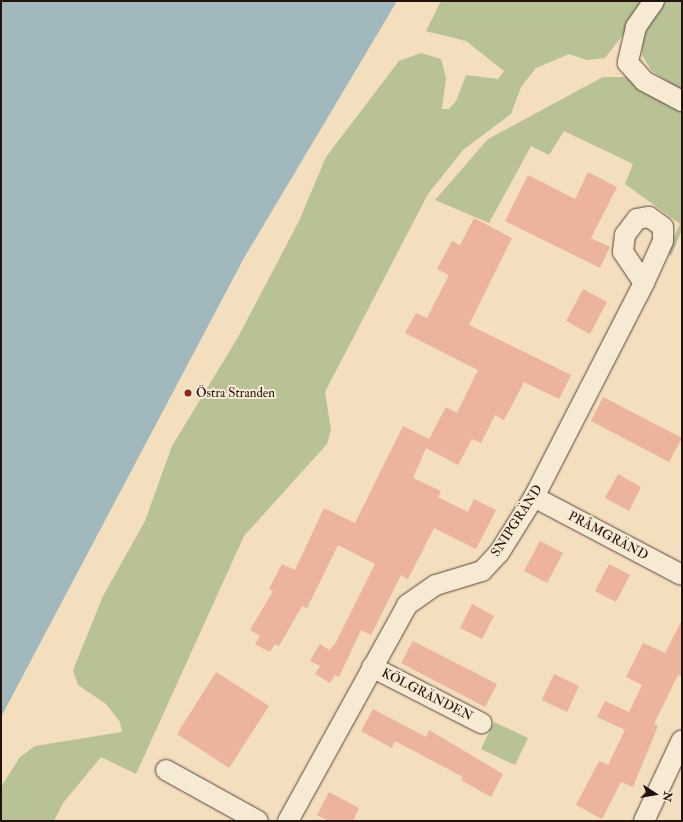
<!DOCTYPE html>
<meta charset="utf-8">
<style>
body{margin:0}
#map{position:relative;width:683px;height:822px;overflow:hidden;background:#f3debe;font-family:"IM FELL Double Pica",serif}
div>[style]{position:absolute}
.green>*{inset:0;background:#b8c294}
.water>*{inset:0;background:#a1b9bd}
.building>*{inset:0;background:#ecb39d}
.roads{filter:drop-shadow(0 0 1px #574539) drop-shadow(0 0 1px #574539)}
.street>*{height:20px;margin:-10px;padding:0 10px;transform-origin:10px;border-radius:10px;background:#f7ead5}
.dots>*{width:11px;height:11px;translate:-50% -50%;box-sizing:border-box;border:2px solid #f7ead5;border-radius:50%}
span{translate:-50% -50%;white-space:nowrap;text-align:center;line-height:1.15;-webkit-text-stroke:4px #f7ead5;paint-order:stroke}
.poi-label{font-size:13px;color:#23120d}
.left{translate:0 -50%;text-align:left}
.street-label{font-size:13px;color:#23120d}
.frame{position:absolute;inset:0;border:2px solid #23120d;pointer-events:none}
.north{position:absolute;left:635px;top:774px;width:40px;height:40px;-webkit-text-stroke:3px #f7ead5;paint-order:stroke;rotate:102deg;font-size:11px;font-weight:700;line-height:16px;text-align:center;color:#23120d}
.north::after{content:'';display:block;margin:auto;width:14px;height:18px;background:#23120d;clip-path:polygon(50% 0,100% 100%,50% 72%,0 100%)}
</style>
<div id="map">
<div class="green">
<i style="clip-path:polygon(441px 1px,649px 1px,605px 58px,587px 60px,569px 54px,536px 68px,521px 87px,511px 114px,463px 150px,428px 194px,325px 392px,331px 430px,327px 444px,244px 536px,136px 774px,101px 757px,63px 803px,54px 821px,1px 821px,1px 787px,20px 757px,35px 746px,122px 732px,120px 722px,106px 704px,78px 685px,73px 670px,103px 596px,145px 521px,172px 446px,237px 339px,299px 221px,326px 157px,399px 61px,421px 53px,441px 59px,446px 78px,442px 109px,449px 109px,456px 101px,466px 75px,498px 79px,504px 71px,466px 41px,426px 31px)"></i>
<i style="clip-path:polygon(663px 1px,682px 1px,682px 92px,651px 70px,642px 55px,644px 25px)"></i>
<i style="clip-path:polygon(603px 77px,630px 77px,682px 106px,682px 230px,671px 256px,666px 253px,680px 224px,625px 184px,633px 164px,564px 131px,549px 155px,531px 146px,489px 223px,435px 200px,488px 139px)"></i>
<i style="clip-path:polygon(494px 722px,528px 738px,515px 765px,481px 749px)"></i>
</div>
<div class="water">
<i style="clip-path:polygon(1px 1px,397px 1px,244px 258px,1px 717px)"></i>
</div>
<div class="building">
<i style="clip-path:polygon(588px 172px,617px 187px,591px 238px,610px 247px,600px 268px,505px 221px,528px 175px,575px 199px)"></i>
<i style="clip-path:polygon(474px 218px,512px 238px,469px 325px,571px 375px,559px 399px,524px 382px,504px 420px,495px 415px,481px 443px,472px 439px,458px 465px,426px 448px,413px 478px,441px 491px,438px 497px,468px 512px,474px 499px,496px 510px,476px 549px,434px 528px,408px 579px,401px 575px,371px 635px,361px 630px,339px 677px,335px 675px,330px 683px,315px 674px,320px 666px,310px 661px,320px 644px,329px 650px,335px 644px,375px 564px,338px 545px,307px 608px,302px 606px,279px 646px,275px 644px,270px 652px,255px 644px,260px 636px,250px 630px,273px 591px,269px 589px,282px 564px,295px 570px,324px 508px,355px 523px,403px 426px,429px 439px,446px 407px,457px 413px,478px 370px,405px 333px,416px 313px,427px 318px,449px 275px,437px 269px,452px 241px,460px 245px)"></i>
<i style="clip-path:polygon(583px 289px,607px 302px,590px 334px,566px 321px)"></i>
<i style="clip-path:polygon(603px 397px,682px 438px,669px 462px,591px 421px)"></i>
<i style="clip-path:polygon(618px 474px,641px 487px,629px 511px,605px 498px)"></i>
<i style="clip-path:polygon(540px 541px,563px 553px,547px 583px,524px 571px)"></i>
<i style="clip-path:polygon(609px 564px,630px 575px,616px 602px,595px 591px)"></i>
<i style="clip-path:polygon(472px 604px,494px 616px,482px 639px,460px 628px)"></i>
<i style="clip-path:polygon(682px 620px,682px 677px,678px 675px,654px 724px,658px 726px,633px 787px,621px 782px,602px 819px,576px 805px,599px 761px,608px 765px,625px 730px,597px 717px,605px 701px,629px 712px,642px 685px,626px 677px,643px 643px,665px 653px)"></i>
<i style="clip-path:polygon(413px 641px,497px 684px,485px 707px,401px 663px)"></i>
<i style="clip-path:polygon(216px 672px,269px 706px,229px 768px,177px 734px)"></i>
<i style="clip-path:polygon(554px 674px,579px 686px,567px 712px,542px 700px)"></i>
<i style="clip-path:polygon(373px 709px,426px 737px,429px 730px,503px 774px,491px 797px,461px 780px,463px 777px,395px 741px,392px 748px,361px 731px)"></i>
<i style="clip-path:polygon(329px 792px,359px 808px,353px 821px,329px 821px,317px 815px)"></i>
</div>
<div class="roads">
<div class="street">
<i style="left:654px;top:1px;width:32px;rotate:125deg"></i>
<i style="left:636px;top:27px;width:37px;rotate:103deg"></i>
<i style="left:628px;top:63px;width:24px;rotate:48deg"></i>
<i style="left:644px;top:81px;width:43px;rotate:27.8deg"></i>
<i style="left:534px;top:497px;width:167px;rotate:27.8deg"></i>
<i style="left:372px;top:667px;width:123px;rotate:27.2deg"></i>
<i style="left:166px;top:770px;width:105px;rotate:29deg"></i>
<i style="left:288px;top:821px;width:247px;rotate:-61.1deg"></i>
<i style="left:407px;top:605px;width:35px;rotate:-35deg"></i>
<i style="left:436px;top:585px;width:48px;rotate:-16.9deg"></i>
<i style="left:482px;top:571px;width:25px;rotate:-47deg"></i>
<i style="left:499px;top:553px;width:66px;rotate:-58deg"></i>
<i style="left:534px;top:497px;width:241px;rotate:-62.8deg"></i>
<i style="left:644px;top:283px;width:46px;rotate:-65.7deg"></i>
<i style="left:663px;top:241px;width:14px;rotate:-90deg"></i>
<i style="left:663px;top:227px;width:17px;rotate:-144deg"></i>
<i style="left:649px;top:217px;width:12px;rotate:171deg"></i>
<i style="left:637px;top:219px;width:20px;rotate:127deg"></i>
<i style="left:625px;top:235px;width:17px;rotate:97deg"></i>
<i style="left:623px;top:252px;width:37px;rotate:56deg"></i>
<i style="left:644px;top:821px;width:89px;rotate:-64.9deg"></i>
</div>
</div>
<div class="dots">
<i style="left:188px;top:393px;background:#8f2418"></i>
</div>
<div class="poi-label">
<span class="left" style="left:196px;top:393px">Östra Stranden</span>
</div>
<div class="street-label">
<span style="left:517px;top:521px;rotate:-57deg">SNIPGRÄND</span>
<span style="left:608px;top:536px;rotate:28deg">PRÅMGRÄND</span>
<span style="left:427px;top:695px;rotate:27deg">KÖLGRÄNDEN</span>
</div>
<div class="frame"></div>
<div class="north">N</div>
</div>
